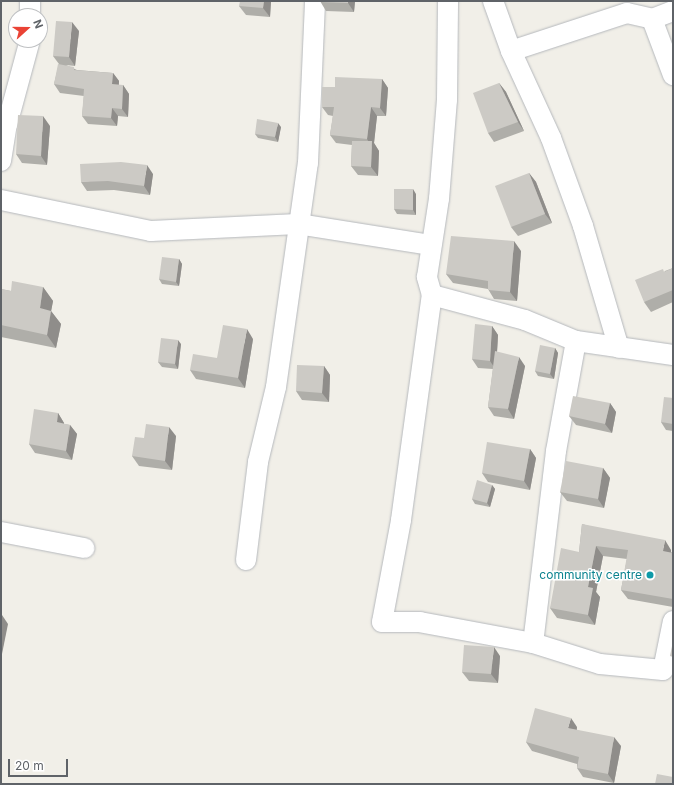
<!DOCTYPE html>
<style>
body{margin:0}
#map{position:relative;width:674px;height:785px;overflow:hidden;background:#f1efe8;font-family:Inter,sans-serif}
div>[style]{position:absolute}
.roads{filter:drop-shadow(0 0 1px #b5b8bc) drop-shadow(0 0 1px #b5b8bc)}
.minor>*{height:20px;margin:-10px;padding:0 10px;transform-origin:10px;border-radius:10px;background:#fff}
.wall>*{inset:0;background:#afaea9}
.shaded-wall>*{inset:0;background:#8f8d8a}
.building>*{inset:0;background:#cccac5}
.dots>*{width:11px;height:11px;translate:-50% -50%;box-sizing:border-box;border:2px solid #fff;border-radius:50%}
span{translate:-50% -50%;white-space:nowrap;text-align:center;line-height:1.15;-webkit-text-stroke:3px #fff;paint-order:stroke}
.culture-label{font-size:12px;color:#0d838f}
.right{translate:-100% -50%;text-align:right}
.frame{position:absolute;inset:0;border:2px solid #5f6368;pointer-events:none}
.north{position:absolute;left:8px;top:8px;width:40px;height:40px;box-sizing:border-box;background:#fff;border:1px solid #bfc1c3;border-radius:50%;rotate:69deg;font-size:11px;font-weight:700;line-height:16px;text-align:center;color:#5f6368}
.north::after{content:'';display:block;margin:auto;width:14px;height:18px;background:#ea4335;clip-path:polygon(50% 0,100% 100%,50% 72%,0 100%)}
.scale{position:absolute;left:8px;top:759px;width:60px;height:18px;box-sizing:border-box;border:2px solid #5f6368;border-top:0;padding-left:5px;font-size:12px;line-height:14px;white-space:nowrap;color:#5f6368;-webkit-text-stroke:3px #fff;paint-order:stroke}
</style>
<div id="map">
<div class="roads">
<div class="minor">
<i style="left:30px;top:1px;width:15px;rotate:90deg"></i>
<i style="left:493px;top:1px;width:53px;rotate:70.2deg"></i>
<i style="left:511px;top:51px;width:96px;rotate:65.3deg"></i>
<i style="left:551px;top:138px;width:94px;rotate:70deg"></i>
<i style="left:583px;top:226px;width:127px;rotate:73.6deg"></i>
<i style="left:652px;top:19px;width:60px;rotate:69.4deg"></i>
<i style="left:511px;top:51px;width:122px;rotate:-18.1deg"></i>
<i style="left:627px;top:13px;width:26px;rotate:13deg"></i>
<i style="left:652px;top:19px;width:22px;rotate:-21deg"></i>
<i style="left:1px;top:161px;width:36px;rotate:-81deg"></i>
<i style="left:7px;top:125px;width:88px;rotate:-74.9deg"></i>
<i style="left:1px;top:200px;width:153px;rotate:11.7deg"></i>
<i style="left:151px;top:231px;width:147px;rotate:-2.7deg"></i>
<i style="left:298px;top:224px;width:135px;rotate:9deg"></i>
<i style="left:432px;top:295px;width:19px;rotate:-106deg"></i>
<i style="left:427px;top:277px;width:79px;rotate:-81.3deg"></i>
<i style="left:439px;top:199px;width:99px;rotate:-85.4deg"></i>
<i style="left:447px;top:100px;width:99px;rotate:-89.4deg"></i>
<i style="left:576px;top:341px;width:112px;rotate:100.3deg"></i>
<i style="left:556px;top:451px;width:193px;rotate:96.8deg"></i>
<i style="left:533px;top:643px;width:115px;rotate:-169.5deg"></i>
<i style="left:420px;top:622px;width:38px;rotate:180deg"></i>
<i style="left:382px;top:622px;width:104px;rotate:-79.4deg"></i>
<i style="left:401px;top:520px;width:227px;rotate:-82.2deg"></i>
<i style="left:432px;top:295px;width:96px;rotate:15deg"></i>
<i style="left:525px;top:320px;width:55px;rotate:22.4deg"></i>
<i style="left:576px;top:341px;width:98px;rotate:8.2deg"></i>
<i style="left:1px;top:532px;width:85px;rotate:10.9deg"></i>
<i style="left:246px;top:560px;width:99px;rotate:-83deg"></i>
<i style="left:258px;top:462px;width:77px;rotate:-76.5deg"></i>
<i style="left:276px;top:387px;width:226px;rotate:-81.9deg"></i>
<i style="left:308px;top:163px;width:162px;rotate:-87.5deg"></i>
<i style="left:533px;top:643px;width:70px;rotate:17.4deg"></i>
<i style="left:600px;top:664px;width:63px;rotate:5.4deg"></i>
<i style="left:663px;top:670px;width:50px;rotate:-78.5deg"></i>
</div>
</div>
<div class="wall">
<i style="clip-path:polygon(271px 1px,270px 17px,246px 15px,239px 6px)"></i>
<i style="clip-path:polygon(320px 1px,355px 1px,354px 12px,326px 11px)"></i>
<i style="clip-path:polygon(79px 31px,75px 66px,66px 65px,77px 70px,113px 73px,119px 81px,119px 85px,123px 85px,129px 94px,128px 117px,118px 116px,117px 126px,88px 124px,82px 116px,84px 96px,60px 93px,54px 84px,59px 64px,53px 56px)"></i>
<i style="clip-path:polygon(382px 79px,388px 88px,386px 116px,377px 116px,374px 143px,379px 151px,378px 176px,358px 175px,351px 166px,352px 145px,336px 143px,330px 135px,333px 116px,328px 115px,322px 107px,335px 87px)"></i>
<i style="clip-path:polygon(499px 83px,506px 92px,524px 131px,494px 142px,488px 133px)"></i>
<i style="clip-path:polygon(50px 126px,47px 165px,22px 163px,16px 154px)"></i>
<i style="clip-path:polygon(281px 127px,278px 142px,258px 138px,255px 134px)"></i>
<i style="clip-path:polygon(529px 173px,536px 182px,552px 223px,518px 236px,511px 227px)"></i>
<i style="clip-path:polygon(153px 174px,150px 195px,114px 190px,87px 191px,81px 182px)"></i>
<i style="clip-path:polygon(416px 194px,416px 215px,397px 214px,394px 209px)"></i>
<i style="clip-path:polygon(521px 251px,517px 301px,494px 299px,488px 289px,453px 283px,446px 274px)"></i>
<i style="clip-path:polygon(179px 259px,182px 264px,179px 286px,162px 284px,159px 279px)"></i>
<i style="clip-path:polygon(673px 268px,673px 302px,651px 312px,644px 302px,665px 271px)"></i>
<i style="clip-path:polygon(43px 287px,53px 301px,51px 311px,61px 324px,56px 348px,1px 337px,1px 289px,11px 291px)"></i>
<i style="clip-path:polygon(492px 326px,498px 335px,497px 352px,525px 366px,514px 419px,494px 416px,488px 407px,493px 369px,478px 368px,472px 359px)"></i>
<i style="clip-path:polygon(253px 339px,245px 388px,196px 379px,190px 370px,217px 358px)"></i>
<i style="clip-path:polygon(181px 344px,178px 369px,162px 367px,158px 362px)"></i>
<i style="clip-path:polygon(555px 348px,558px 353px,554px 379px,538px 376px,535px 371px)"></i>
<i style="clip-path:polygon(324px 366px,330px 375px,329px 402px,302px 400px,296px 391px)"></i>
<i style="clip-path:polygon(673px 398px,673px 431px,666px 430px,661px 422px)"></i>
<i style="clip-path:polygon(610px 403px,616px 412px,612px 433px,576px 425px,569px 416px)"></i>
<i style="clip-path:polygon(58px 413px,64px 423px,64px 424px,70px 425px,77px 434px,72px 460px,35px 453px,29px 444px)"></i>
<i style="clip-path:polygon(176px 436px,172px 470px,139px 466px,132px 456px,144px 438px)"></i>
<i style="clip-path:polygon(530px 449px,536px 458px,530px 490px,488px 482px,482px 473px)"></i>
<i style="clip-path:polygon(603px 468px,610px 478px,604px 508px,567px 501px,560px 492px)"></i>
<i style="clip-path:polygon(492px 485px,495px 489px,490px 507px,475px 504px,472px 499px)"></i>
<i style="clip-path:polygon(582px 524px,671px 550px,671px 552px,673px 553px,673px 607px,628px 599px,621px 590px,627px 559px,603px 556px,596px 592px,600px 597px,595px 625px,557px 618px,550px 608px,579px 552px)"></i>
<i style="clip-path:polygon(500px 656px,498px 683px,469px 681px,462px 672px)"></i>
<i style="clip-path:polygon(577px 727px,577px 730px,621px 746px,614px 783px,583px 777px,577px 768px,577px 764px,532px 751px,526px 742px)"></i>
</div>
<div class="shaded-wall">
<i style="clip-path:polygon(264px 1px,271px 1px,270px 17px,263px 8px)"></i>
<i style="clip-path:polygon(348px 1px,355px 1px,354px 12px,348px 3px)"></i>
<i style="clip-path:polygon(72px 22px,79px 31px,75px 66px,69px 57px)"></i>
<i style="clip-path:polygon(113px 73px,119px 81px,118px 93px,112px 84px)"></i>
<i style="clip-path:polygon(382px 79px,388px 88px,386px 116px,380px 108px)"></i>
<i style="clip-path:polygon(499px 83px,506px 92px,524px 131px,518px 122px)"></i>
<i style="clip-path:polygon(123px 85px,129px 94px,128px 117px,122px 109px)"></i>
<i style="clip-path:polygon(371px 107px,377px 116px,374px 143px,379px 151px,378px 176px,371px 167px,372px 147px,367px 139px)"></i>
<i style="clip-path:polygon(112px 108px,118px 116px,117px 126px,111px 118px)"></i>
<i style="clip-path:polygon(43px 116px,50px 126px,47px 165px,41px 156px)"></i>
<i style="clip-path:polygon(278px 123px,281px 127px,278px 142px,275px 137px)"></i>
<i style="clip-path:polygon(147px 165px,153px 174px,150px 195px,144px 186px)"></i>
<i style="clip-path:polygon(529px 173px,536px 182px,552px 223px,545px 214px)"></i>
<i style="clip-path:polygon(413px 189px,416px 194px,416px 215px,413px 210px)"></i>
<i style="clip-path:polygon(514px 241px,521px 251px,517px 301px,510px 292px)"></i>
<i style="clip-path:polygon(179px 259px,182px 264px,179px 286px,176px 282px)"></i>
<i style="clip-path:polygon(43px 287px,53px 301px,49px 322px,40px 308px)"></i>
<i style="clip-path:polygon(51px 311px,61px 324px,56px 348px,47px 335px)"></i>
<i style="clip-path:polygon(492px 326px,498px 335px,496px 370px,490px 361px)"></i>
<i style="clip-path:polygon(247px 329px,253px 339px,245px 388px,238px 378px)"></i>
<i style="clip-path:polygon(178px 340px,181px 344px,178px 369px,175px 364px)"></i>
<i style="clip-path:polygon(555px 348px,558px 353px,554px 379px,550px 374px)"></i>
<i style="clip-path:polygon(519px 357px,525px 366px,514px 419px,508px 409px)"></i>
<i style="clip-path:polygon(324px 366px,330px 375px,329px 402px,322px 393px)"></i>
<i style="clip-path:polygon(610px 403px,616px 412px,612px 433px,605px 424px)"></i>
<i style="clip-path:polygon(58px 413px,64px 423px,63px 432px,57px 422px)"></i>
<i style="clip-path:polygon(70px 425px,77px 434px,72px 460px,66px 451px)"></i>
<i style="clip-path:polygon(169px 427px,176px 436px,172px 470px,165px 461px)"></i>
<i style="clip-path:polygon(530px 449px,536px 458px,530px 490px,524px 481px)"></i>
<i style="clip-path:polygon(603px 468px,610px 478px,604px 508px,598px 499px)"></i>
<i style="clip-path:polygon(492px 485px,495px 489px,490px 507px,487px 503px)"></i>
<i style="clip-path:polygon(665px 540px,671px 550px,670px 561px,663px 551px)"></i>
<i style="clip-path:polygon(596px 546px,603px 556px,596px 592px,600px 597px,595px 625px,588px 615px,588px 587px)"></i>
<i style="clip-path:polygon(2px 615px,8px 624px,1px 659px,1px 619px)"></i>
<i style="clip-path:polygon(494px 647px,500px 656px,498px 683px,491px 674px)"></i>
<i style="clip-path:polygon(571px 718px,577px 727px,575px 737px,568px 728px)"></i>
<i style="clip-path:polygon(614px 737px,621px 746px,614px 783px,608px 774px)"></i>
</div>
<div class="building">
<i style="clip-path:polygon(240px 1px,264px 1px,263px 8px,239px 6px)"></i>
<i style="clip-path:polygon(320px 1px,348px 1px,348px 3px,320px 2px)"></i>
<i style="clip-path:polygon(56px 21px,72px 22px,69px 57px,53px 56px)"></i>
<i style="clip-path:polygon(58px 64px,74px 67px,74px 70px,113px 73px,112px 84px,123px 85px,122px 109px,112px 108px,111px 118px,82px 116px,84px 89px,54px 84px)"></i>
<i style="clip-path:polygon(335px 77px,382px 79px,380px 108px,371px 107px,367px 139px,330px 135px,334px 107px,322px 107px,322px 87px,335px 87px)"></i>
<i style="clip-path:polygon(499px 83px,518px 122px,488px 133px,473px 93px)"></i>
<i style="clip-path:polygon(18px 115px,43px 116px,41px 156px,16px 154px)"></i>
<i style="clip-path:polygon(257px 119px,278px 123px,275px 137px,255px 134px)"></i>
<i style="clip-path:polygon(352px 141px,372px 141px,371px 167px,351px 166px)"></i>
<i style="clip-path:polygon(121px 162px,147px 165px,144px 186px,108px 181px,81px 182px,80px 164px)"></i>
<i style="clip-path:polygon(529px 173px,545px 214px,511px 227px,495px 186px)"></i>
<i style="clip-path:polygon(394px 189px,413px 189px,413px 210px,394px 209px)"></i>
<i style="clip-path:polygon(451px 236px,514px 241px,510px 292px,488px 290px,488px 281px,446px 274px)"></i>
<i style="clip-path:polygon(162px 257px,179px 259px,176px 282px,159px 279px)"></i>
<i style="clip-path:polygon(673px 268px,673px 290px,644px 302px,635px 280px,663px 269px,664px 272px)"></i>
<i style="clip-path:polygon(12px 281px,43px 287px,40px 308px,51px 311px,47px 335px,1px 325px,1px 289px,11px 291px)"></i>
<i style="clip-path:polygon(475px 324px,492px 326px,490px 361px,472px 359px)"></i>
<i style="clip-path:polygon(223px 325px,247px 329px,238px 378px,190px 370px,193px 354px,217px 358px)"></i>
<i style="clip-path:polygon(161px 338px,178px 340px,175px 364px,158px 362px)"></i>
<i style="clip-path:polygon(540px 345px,555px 348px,550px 374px,535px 371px)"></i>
<i style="clip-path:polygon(495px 351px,519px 357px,508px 409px,488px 407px)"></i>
<i style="clip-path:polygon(297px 365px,324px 366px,322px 393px,296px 391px)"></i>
<i style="clip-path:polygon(573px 396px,610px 403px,605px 424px,569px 416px)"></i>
<i style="clip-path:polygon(664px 397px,673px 398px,673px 424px,661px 422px)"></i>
<i style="clip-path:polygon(34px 409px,58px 413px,57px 422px,70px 425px,66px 451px,29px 444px)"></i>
<i style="clip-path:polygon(146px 424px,169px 427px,165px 461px,132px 456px,135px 437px,144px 438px)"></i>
<i style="clip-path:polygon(487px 442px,530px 449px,524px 481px,482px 473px)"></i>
<i style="clip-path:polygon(566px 461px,603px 468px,598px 499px,560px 492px)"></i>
<i style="clip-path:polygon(477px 480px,492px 485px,487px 503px,472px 499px)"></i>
<i style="clip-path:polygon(582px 524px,665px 540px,663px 551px,673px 553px,673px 599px,621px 590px,628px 550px,596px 546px,588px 587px,593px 588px,588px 615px,550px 608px,561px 548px,579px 552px)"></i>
<i style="clip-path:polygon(673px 641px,673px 657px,670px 656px)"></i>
<i style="clip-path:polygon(464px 645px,494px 647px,491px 674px,462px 672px)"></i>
<i style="clip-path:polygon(535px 708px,571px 718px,568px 728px,614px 737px,608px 774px,577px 768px,579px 757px,526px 742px)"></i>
<i style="clip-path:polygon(657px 774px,673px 777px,672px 784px,655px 784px)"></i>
</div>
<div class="dots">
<i style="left:650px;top:575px;background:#0f9aa8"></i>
</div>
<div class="culture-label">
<span class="right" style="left:642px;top:575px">community centre</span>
</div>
<div class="frame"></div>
<div class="north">N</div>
<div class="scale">20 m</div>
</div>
